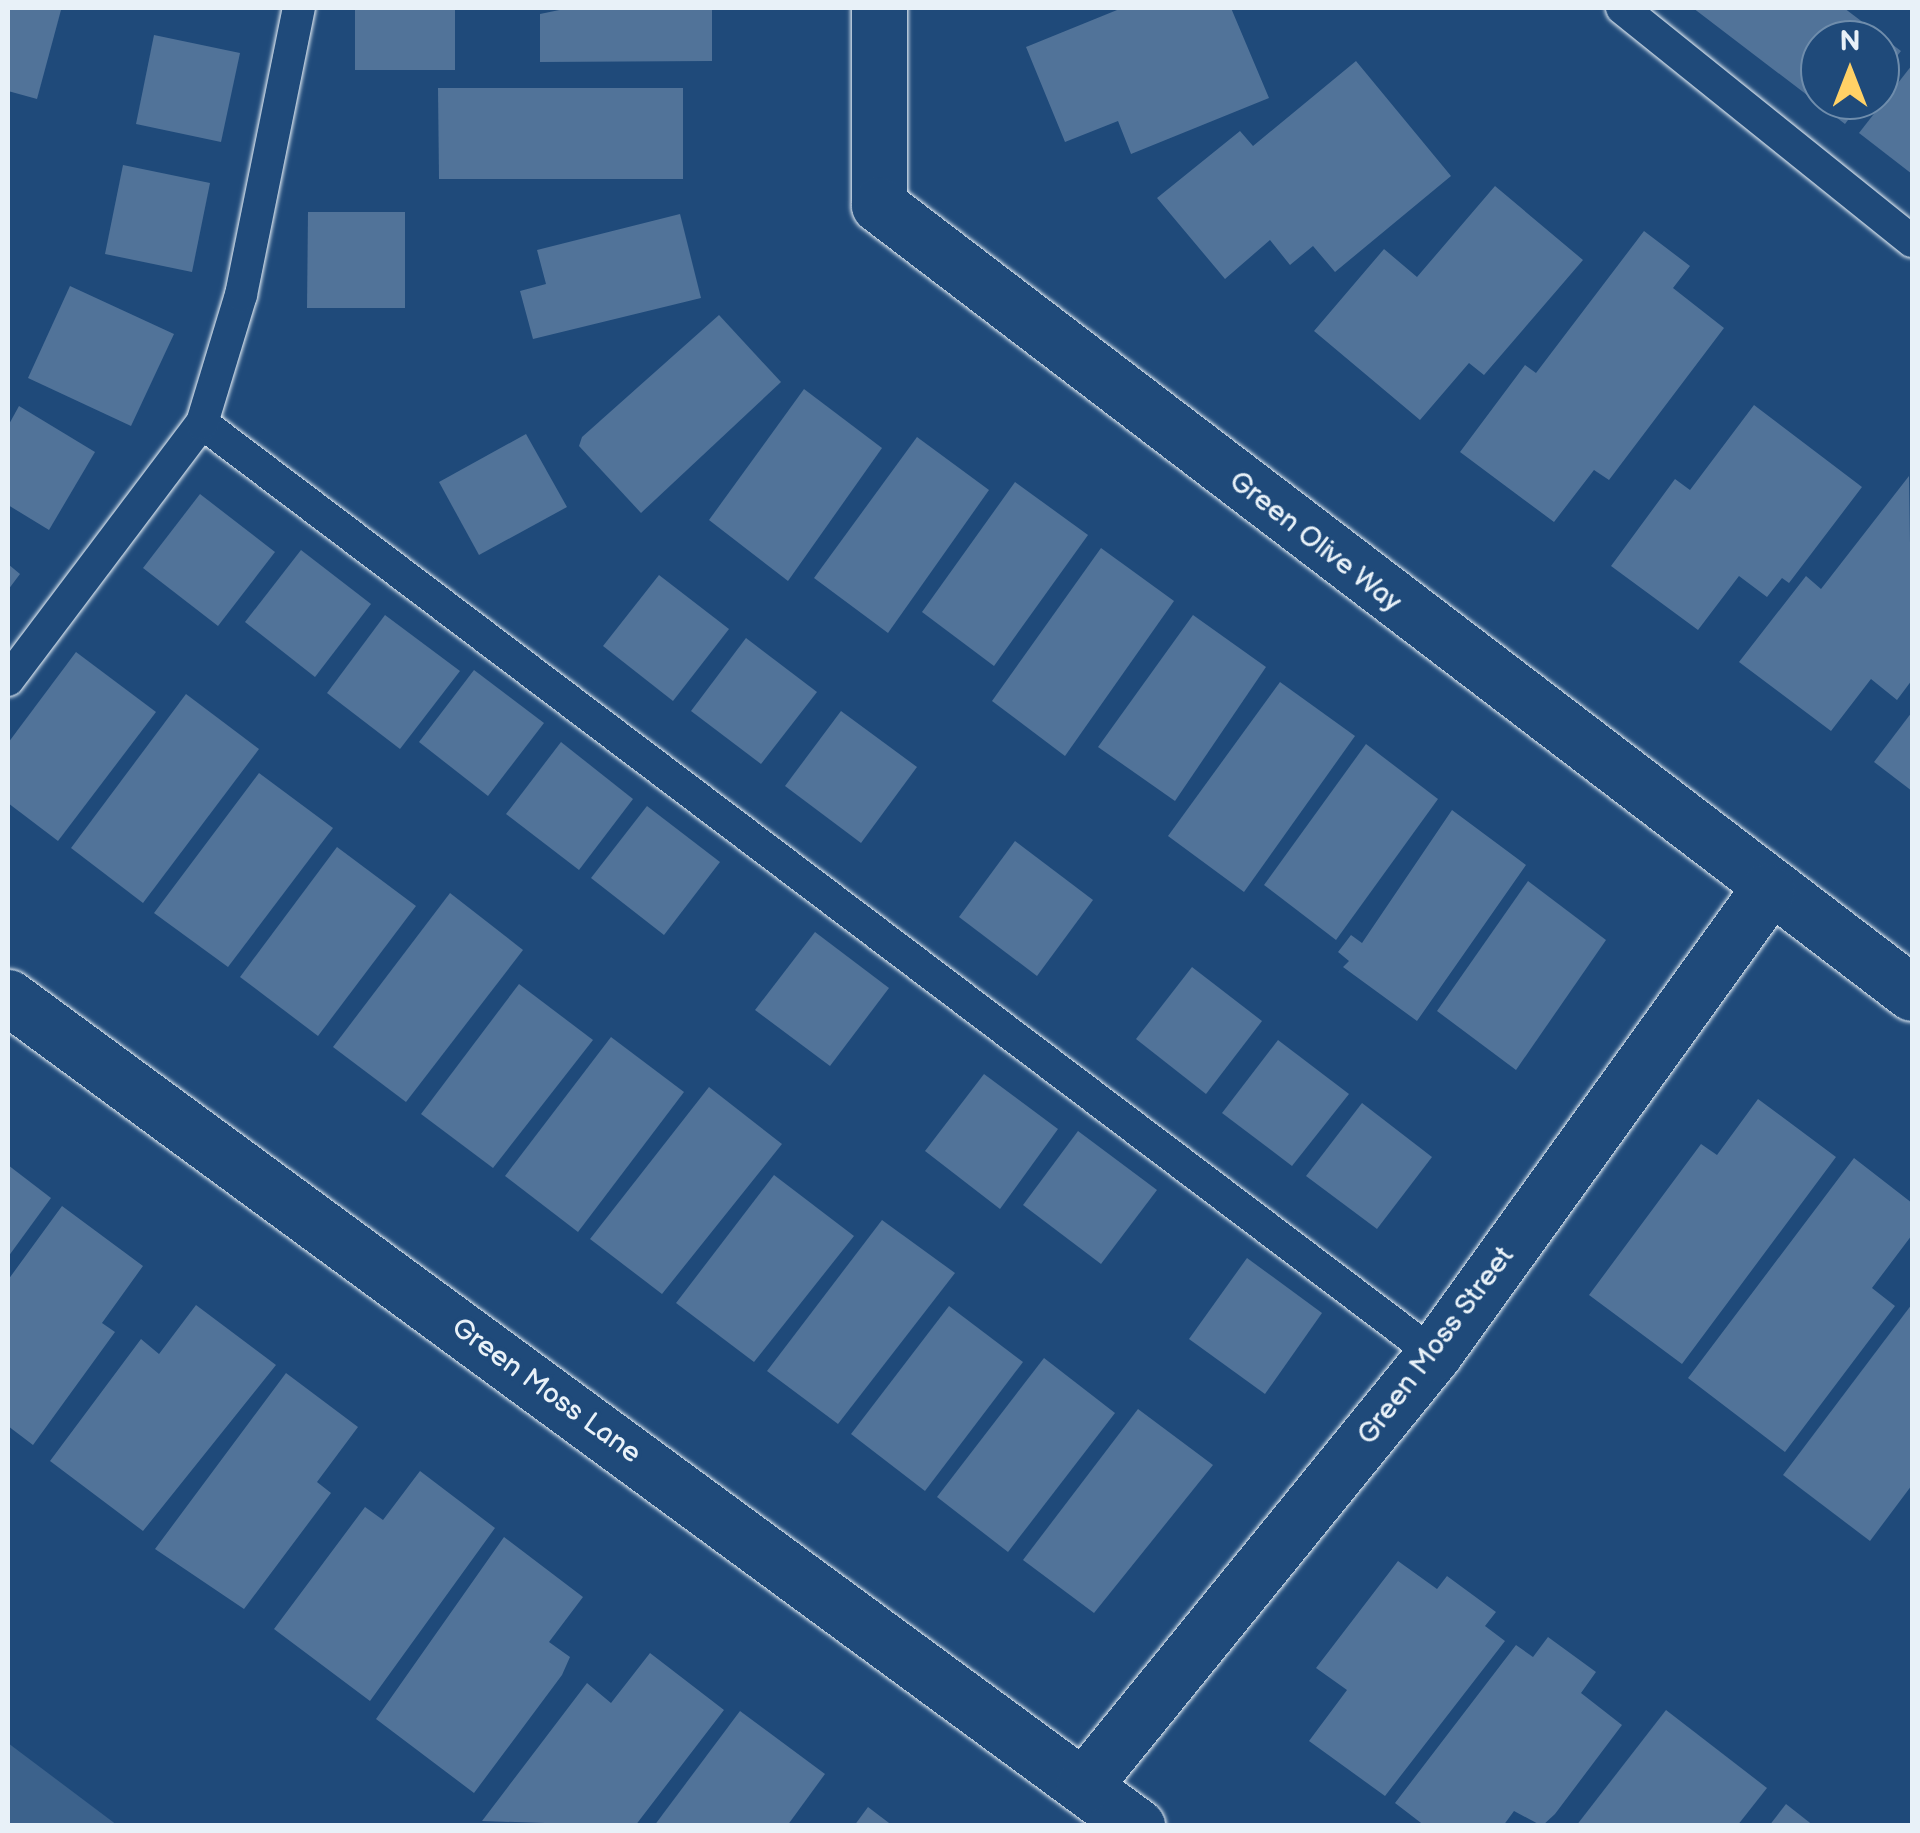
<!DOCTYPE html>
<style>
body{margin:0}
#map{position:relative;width:1920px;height:1833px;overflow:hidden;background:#1f4a7a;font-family:"Balsamiq Sans",sans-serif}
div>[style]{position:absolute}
.green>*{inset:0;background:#3c628c}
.building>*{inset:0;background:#517399}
.roads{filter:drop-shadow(0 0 2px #e8f1f8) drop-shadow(0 0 2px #e8f1f8)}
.lane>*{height:32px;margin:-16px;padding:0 16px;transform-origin:16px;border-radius:16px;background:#1f4a7a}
.street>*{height:55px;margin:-27.5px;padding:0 27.5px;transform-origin:27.5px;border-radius:27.5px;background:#1f4a7a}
span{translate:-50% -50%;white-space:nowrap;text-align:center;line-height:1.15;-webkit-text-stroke:8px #1f4a7a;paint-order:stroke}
.street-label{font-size:28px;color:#e8f1f8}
.frame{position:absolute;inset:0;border:10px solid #e8f1f8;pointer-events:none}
.north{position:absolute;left:1800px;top:20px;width:100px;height:100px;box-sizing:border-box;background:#1f4a7a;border:2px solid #6f8dac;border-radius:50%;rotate:0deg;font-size:28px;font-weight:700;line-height:40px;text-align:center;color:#e8f1f8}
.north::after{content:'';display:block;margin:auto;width:35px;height:45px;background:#ffd166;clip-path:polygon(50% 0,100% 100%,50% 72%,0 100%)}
</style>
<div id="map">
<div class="green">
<i style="clip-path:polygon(8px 1743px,117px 1825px,8px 1825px)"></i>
</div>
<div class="building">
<i style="clip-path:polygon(8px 8px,61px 10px,37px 99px,8px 91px)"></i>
<i style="clip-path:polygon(355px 8px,455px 8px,455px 70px,355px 70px)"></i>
<i style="clip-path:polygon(569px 8px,712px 8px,712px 61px,540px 62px,540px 14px)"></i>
<i style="clip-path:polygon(1122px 8px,1231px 8px,1269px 98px,1131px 154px,1118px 121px,1065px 142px,1026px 47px)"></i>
<i style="clip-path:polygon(1693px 8px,1844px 8px,1901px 51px,1880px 78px,1880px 40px,1820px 40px,1820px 100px,1863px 100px,1845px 124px)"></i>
<i style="clip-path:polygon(154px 35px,240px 53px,221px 142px,136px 124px)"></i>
<i style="clip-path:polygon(1356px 61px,1451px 176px,1335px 272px,1313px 246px,1290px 265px,1270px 240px,1225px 279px,1157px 198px,1240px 131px,1253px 146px)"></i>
<i style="clip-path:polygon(1912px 65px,1912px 174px,1859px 133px)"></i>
<i style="clip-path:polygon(438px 88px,683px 88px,683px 179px,439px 179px)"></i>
<i style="clip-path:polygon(123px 165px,210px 183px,192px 272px,105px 254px)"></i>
<i style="clip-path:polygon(1495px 186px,1583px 260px,1484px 375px,1469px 363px,1420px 420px,1314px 331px,1384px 249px,1417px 277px)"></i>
<i style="clip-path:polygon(308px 212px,405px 212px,405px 308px,307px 308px)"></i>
<i style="clip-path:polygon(680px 214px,701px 298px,533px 339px,520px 291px,546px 284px,537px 250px)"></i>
<i style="clip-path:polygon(1644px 231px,1690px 266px,1673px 288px,1724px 328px,1609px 480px,1594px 470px,1554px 522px,1460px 452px,1525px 365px,1536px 373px)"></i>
<i style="clip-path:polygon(70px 286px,174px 334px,131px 426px,28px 378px)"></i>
<i style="clip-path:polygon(719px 315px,781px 382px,641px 513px,579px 446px,582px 437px)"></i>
<i style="clip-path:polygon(804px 389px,882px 448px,788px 581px,709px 520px)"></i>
<i style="clip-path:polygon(1754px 405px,1862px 487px,1789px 583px,1782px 578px,1767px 597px,1739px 576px,1698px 630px,1611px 566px,1675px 479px,1690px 490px)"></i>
<i style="clip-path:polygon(19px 406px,95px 452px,49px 530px,8px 505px,8px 426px)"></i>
<i style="clip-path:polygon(526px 434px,567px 507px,479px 555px,439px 482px)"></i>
<i style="clip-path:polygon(917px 437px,989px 490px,888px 633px,814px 578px)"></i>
<i style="clip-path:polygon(1909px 476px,1912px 680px,1897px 700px,1871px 679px,1831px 731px,1739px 662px,1806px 576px,1821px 589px)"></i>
<i style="clip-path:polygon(1015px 482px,1088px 535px,994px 666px,922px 612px)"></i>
<i style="clip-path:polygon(200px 494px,275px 552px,218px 626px,143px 568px)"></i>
<i style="clip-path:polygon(1101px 548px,1174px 601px,1065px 756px,992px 701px)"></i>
<i style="clip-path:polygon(301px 550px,371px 604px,315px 677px,245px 622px)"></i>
<i style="clip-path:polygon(8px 564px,20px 574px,8px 590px)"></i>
<i style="clip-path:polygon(659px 575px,729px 629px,673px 701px,603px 646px)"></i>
<i style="clip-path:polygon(385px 615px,460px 671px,400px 749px,327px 693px)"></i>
<i style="clip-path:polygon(1193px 615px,1266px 667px,1175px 801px,1098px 747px)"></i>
<i style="clip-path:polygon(746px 638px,817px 692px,761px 764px,691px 711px)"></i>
<i style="clip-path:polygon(76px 652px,156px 712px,58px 841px,8px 803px,8px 743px)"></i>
<i style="clip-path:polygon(474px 670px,544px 723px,488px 796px,419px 742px)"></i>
<i style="clip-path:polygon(1280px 682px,1355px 736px,1244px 892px,1168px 836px)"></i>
<i style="clip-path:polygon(186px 694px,259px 749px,143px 903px,71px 848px)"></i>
<i style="clip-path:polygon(841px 711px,917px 767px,861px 843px,785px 786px)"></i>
<i style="clip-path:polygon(1912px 712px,1912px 791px,1874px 762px)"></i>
<i style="clip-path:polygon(561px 742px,633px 799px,579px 870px,506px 814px)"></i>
<i style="clip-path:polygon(1366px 744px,1438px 799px,1336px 940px,1264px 885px)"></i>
<i style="clip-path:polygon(259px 773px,333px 828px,228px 967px,154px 913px)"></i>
<i style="clip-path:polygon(647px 806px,720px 862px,664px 935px,591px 878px)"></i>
<i style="clip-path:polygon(1452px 810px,1526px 865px,1417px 1021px,1343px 967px,1349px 961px,1338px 952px,1351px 935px,1362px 943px)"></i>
<i style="clip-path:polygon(1015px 841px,1093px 900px,1037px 976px,959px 917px)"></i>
<i style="clip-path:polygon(337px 847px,416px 906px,318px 1036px,240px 977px)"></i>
<i style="clip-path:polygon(1528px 881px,1606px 940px,1516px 1070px,1437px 1011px)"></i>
<i style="clip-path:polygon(450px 893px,523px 950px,406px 1102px,333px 1047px)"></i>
<i style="clip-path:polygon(815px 932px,889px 988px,830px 1066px,755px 1010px)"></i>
<i style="clip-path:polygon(1192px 967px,1262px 1021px,1206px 1094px,1136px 1039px)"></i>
<i style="clip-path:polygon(519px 984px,593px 1040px,493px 1168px,421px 1114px)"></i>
<i style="clip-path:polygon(611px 1037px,684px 1092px,578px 1232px,505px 1176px)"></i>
<i style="clip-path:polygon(1278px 1040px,1349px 1094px,1292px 1166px,1222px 1113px)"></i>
<i style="clip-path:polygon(984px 1074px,1058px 1129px,1000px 1209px,925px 1151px)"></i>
<i style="clip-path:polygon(709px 1087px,782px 1144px,662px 1294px,590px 1239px)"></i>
<i style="clip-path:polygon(1758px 1099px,1836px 1157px,1682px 1364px,1589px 1295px,1701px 1144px,1717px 1155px)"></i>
<i style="clip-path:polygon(1362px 1103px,1432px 1157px,1377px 1229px,1306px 1176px)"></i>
<i style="clip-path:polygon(1078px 1131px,1157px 1190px,1101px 1264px,1023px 1205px)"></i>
<i style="clip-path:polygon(1854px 1158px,1912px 1203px,1912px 1235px,1872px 1288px,1895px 1306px,1785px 1452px,1688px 1378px)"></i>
<i style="clip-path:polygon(8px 1165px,51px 1198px,8px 1257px)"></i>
<i style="clip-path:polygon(774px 1175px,854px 1236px,754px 1362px,676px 1303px)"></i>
<i style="clip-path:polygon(62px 1206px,143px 1266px,102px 1323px,115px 1332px,33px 1445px,8px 1426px,8px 1280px)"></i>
<i style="clip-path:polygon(882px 1220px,955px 1273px,838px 1424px,767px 1371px)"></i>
<i style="clip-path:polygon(1247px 1258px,1322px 1313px,1265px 1394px,1189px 1339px)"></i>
<i style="clip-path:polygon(1912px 1304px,1912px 1485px,1870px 1541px,1783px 1475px)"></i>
<i style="clip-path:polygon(196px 1305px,276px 1365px,143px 1531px,50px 1461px,141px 1339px,159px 1354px)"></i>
<i style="clip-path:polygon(949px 1306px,1023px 1362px,925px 1491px,851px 1434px)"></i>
<i style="clip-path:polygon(1044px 1358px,1115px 1413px,1008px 1552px,937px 1497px)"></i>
<i style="clip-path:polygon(286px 1373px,358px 1427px,317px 1482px,331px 1493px,244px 1609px,155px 1549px)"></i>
<i style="clip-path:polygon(1138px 1409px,1213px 1465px,1094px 1613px,1023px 1560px)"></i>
<i style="clip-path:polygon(420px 1471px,495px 1528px,370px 1701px,274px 1629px,365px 1507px,383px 1520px)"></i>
<i style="clip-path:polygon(504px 1537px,583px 1597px,549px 1642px,570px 1657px,562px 1675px,474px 1793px,376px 1719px)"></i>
<i style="clip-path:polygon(1398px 1561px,1437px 1589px,1447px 1576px,1496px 1612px,1485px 1626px,1505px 1641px,1385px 1796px,1309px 1741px,1347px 1690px,1316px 1668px)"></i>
<i style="clip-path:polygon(1548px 1637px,1596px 1672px,1581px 1693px,1622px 1725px,1555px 1814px,1542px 1826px,1514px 1811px,1503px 1826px,1425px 1826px,1395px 1803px,1516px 1645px,1533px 1657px)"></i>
<i style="clip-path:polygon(650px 1653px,724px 1710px,635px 1826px,482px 1821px,587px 1683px,611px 1703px)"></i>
<i style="clip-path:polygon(1666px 1710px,1767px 1788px,1737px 1826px,1576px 1826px)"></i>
<i style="clip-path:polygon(740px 1711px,825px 1774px,787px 1826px,654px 1826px)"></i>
<i style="clip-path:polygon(1786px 1804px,1814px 1826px,1769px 1826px)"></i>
<i style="clip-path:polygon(868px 1807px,893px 1826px,854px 1826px)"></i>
</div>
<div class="roads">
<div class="lane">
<i style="left:1622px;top:8px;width:372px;rotate:38.8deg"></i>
<i style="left:202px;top:423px;width:1544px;rotate:37.08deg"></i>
<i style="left:8px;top:680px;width:322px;rotate:-53deg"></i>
<i style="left:202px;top:423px;width:134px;rotate:-73.1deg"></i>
<i style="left:241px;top:295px;width:293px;rotate:-78.6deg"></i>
</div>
<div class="street">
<i style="left:879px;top:8px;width:197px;rotate:90deg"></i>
<i style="left:879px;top:205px;width:1299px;rotate:37.34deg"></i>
<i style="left:8px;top:997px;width:1401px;rotate:36.29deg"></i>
<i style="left:1084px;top:1785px;width:555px;rotate:-50.92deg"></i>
<i style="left:1434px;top:1354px;width:570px;rotate:-54.28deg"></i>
</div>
</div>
<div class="street-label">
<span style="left:1315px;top:542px;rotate:38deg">Green Olive Way</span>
<span style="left:1436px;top:1346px;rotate:-53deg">Green Moss Street</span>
<span style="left:546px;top:1391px;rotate:36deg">Green Moss Lane</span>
</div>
<div class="frame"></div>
<div class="north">N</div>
</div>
